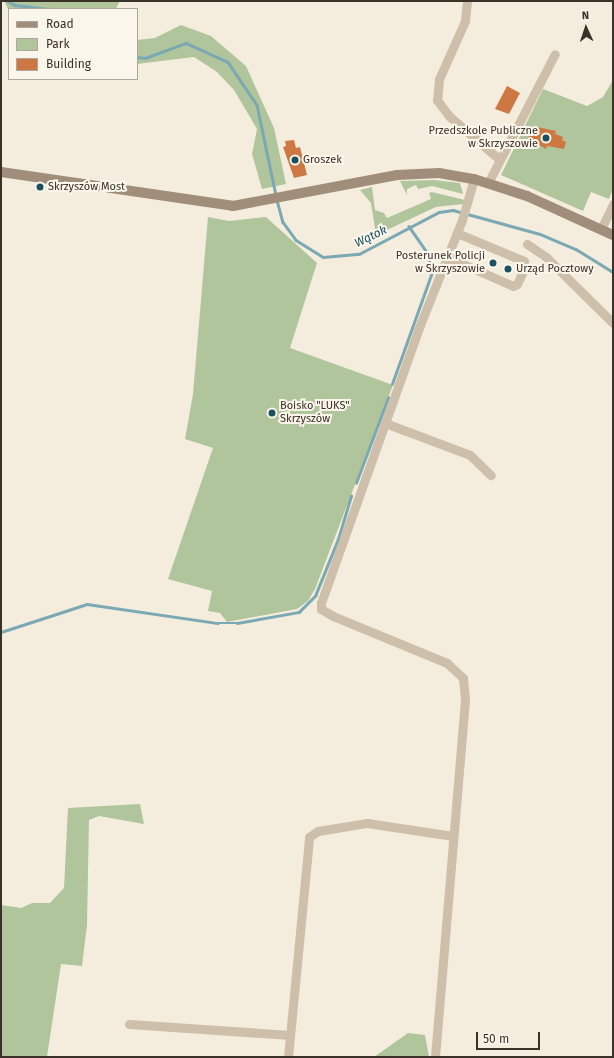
<!DOCTYPE html>
<meta charset="utf-8">
<style>
body{margin:0}
#map{position:relative;width:614px;height:1058px;overflow:hidden;background:#f4edde;font-family:"Fira Sans",sans-serif}
div>[style]{position:absolute}
.green>*{inset:0;background:#b1c59c}
.stream>*{height:2.5px;margin:-1.25px;padding:0 1.25px;transform-origin:1.25px;border-radius:1.25px;background:#7ba9b3}
.building>*{inset:0;background:#cd7843}
.street>*{height:9px;margin:-4.5px;padding:0 4.5px;transform-origin:4.5px;border-radius:4.5px;background:#cdbfa9}
.secondary>*{height:10px;margin:-5px;padding:0 5px;transform-origin:5px;border-radius:5px;background:#a18e7a}
.dots>*{width:11px;height:11px;translate:-50% -50%;box-sizing:border-box;border:2px solid #fbf6eb;border-radius:50%}
span{translate:-50% -50%;white-space:nowrap;text-align:center;line-height:1.15;-webkit-text-stroke:4px #fbf6eb;paint-order:stroke}
.poi-label{font-size:11px;color:#3a3129}
.right{translate:-100% -50%;text-align:right}
.left{translate:0 -50%;text-align:left}
.water-label{font-size:12px;color:#1b515f;font-style:italic}
.frame{position:absolute;inset:0;border:2px solid #3a3129;pointer-events:none}
.legend{position:absolute;left:8px;top:8px;width:130px;height:72px;box-sizing:border-box;background:#fbf6eb;border:1px solid #aea79d;margin:0;padding:5px 7px;list-style:none;font-size:12px;color:#3a3129}
.legend li{display:flex;align-items:center;gap:8px;height:20px}
.legend b{width:20px;border:1px solid #aea79d}
.north{position:absolute;left:566px;top:8px;width:40px;height:40px;-webkit-text-stroke:3px #fbf6eb;paint-order:stroke;rotate:357deg;font-size:11px;font-weight:700;line-height:16px;text-align:center;color:#3a3129}
.north::after{content:'';display:block;margin:auto;width:14px;height:18px;background:#3a3129;clip-path:polygon(50% 0,100% 100%,50% 72%,0 100%)}
.scale{position:absolute;left:476px;top:1032px;width:64px;height:18px;box-sizing:border-box;border:2px solid #3a3129;border-top:0;padding-left:5px;font-size:12px;line-height:14px;white-space:nowrap;color:#3a3129;-webkit-text-stroke:3px #fbf6eb;paint-order:stroke}
</style>
<div id="map">
<div class="green">
<i style="clip-path:polygon(4px 1px,120px 1px,116px 9px,9px 11px)"></i>
<i style="clip-path:polygon(181px 25px,211px 36px,246px 66px,274px 128px,286px 184px,262px 189px,252px 154px,257px 129px,234px 90px,217px 72px,194px 57px,137px 64px,137px 40px,155px 38px)"></i>
<i style="clip-path:polygon(613px 80px,613px 189px,609px 199px,591px 192px,583px 211px,501px 175px,543px 89px,587px 106px,603px 97px)"></i>
<i style="clip-path:polygon(434px 180px,460px 183px,463px 194px,432px 186px,418px 189px,416px 185px,407px 189px,407px 195px,400px 181px)"></i>
<i style="clip-path:polygon(372px 187px,375px 210px,384px 213px,387px 218px,431px 199px,429px 193px,432px 192px,465px 200px,463px 204px,436px 207px,376px 235px,371px 203px,360px 190px)"></i>
<i style="clip-path:polygon(208px 217px,229px 221px,266px 217px,317px 263px,290px 348px,393px 385px,315px 589px,308px 601px,297px 609px,227px 622px,220px 613px,208px 611px,212px 591px,168px 579px,213px 448px,185px 439px,193px 394px)"></i>
<i style="clip-path:polygon(140px 804px,144px 824px,99px 816px,89px 820px,87px 925px,82px 966px,61px 964px,47px 1057px,1px 1057px,1px 905px,21px 908px,32px 903px,50px 903px,64px 888px,68px 808px)"></i>
<i style="clip-path:polygon(408px 1033px,425px 1035px,429px 1057px,374px 1057px)"></i>
</div>
<div class="stream">
<i style="left:8px;top:1px;width:8px;rotate:30deg"></i>
<i style="left:15px;top:5px;width:33px;rotate:7deg"></i>
<i style="left:137px;top:57px;width:8px;rotate:7deg"></i>
<i style="left:145px;top:58px;width:44px;rotate:-20.1deg"></i>
<i style="left:186px;top:43px;width:46px;rotate:24.3deg"></i>
<i style="left:228px;top:62px;width:52px;rotate:56deg"></i>
<i style="left:257px;top:105px;width:92px;rotate:78.1deg"></i>
<i style="left:277px;top:200px;width:23px;rotate:75deg"></i>
<i style="left:283px;top:222px;width:22px;rotate:54deg"></i>
<i style="left:296px;top:240px;width:32px;rotate:32deg"></i>
<i style="left:323px;top:257px;width:36px;rotate:-5deg"></i>
<i style="left:359px;top:254px;width:90px;rotate:-27.7deg"></i>
<i style="left:439px;top:212px;width:14px;rotate:-8deg"></i>
<i style="left:453px;top:210px;width:90px;rotate:15.4deg"></i>
<i style="left:540px;top:234px;width:39px;rotate:23deg"></i>
<i style="left:576px;top:249px;width:44px;rotate:31.9deg"></i>
<i style="left:392px;top:384px;width:119px;rotate:-70.3deg"></i>
<i style="left:432px;top:272px;width:20px;rotate:-105deg"></i>
<i style="left:427px;top:253px;width:32px;rotate:-125deg"></i>
<i style="left:356px;top:483px;width:91px;rotate:-69.4deg"></i>
<i style="left:1px;top:632px;width:90px;rotate:-18deg"></i>
<i style="left:87px;top:604px;width:132px;rotate:8.3deg"></i>
<i style="left:218px;top:623px;width:19px"></i>
<i style="left:237px;top:623px;width:63px;rotate:-10.1deg"></i>
<i style="left:299px;top:612px;width:23px;rotate:-45deg"></i>
<i style="left:315px;top:596px;width:61px;rotate:-68deg"></i>
<i style="left:338px;top:539px;width:45px;rotate:-73.2deg"></i>
</div>
<div class="building">
<i style="clip-path:polygon(507px 86px,520px 93px,509px 114px,495px 109px)"></i>
<i style="clip-path:polygon(533px 126px,556px 131px,555px 134px,563px 137px,562px 140px,566px 142px,564px 149px,547px 146px,546px 149px,528px 139px)"></i>
<i style="clip-path:polygon(294px 140px,296px 148px,300px 147px,307px 175px,294px 178px,283px 147px,286px 146px,285px 141px)"></i>
</div>
<div class="street">
<i style="left:467px;top:1px;width:20px;rotate:96deg"></i>
<i style="left:465px;top:21px;width:64px;rotate:114.1deg"></i>
<i style="left:439px;top:79px;width:21px;rotate:95deg"></i>
<i style="left:437px;top:100px;width:20px;rotate:53deg"></i>
<i style="left:449px;top:116px;width:66px;rotate:40.7deg"></i>
<i style="left:488px;top:183px;width:145px;rotate:-62.6deg"></i>
<i style="left:601px;top:229px;width:28px;rotate:-64deg"></i>
<i style="left:527px;top:244px;width:23px;rotate:34deg"></i>
<i style="left:546px;top:257px;width:94px;rotate:44.6deg"></i>
<i style="left:447px;top:257px;width:72px;rotate:23.7deg"></i>
<i style="left:513px;top:286px;width:4px;rotate:-27deg"></i>
<i style="left:517px;top:284px;width:19px;rotate:-65deg"></i>
<i style="left:525px;top:267px;width:6px;rotate:-99deg"></i>
<i style="left:524px;top:261px;width:73px;rotate:-157.3deg"></i>
<i style="left:385px;top:423px;width:91px;rotate:20.6deg"></i>
<i style="left:470px;top:455px;width:29px;rotate:44deg"></i>
<i style="left:129px;top:1024px;width:161px;rotate:3.9deg"></i>
<i style="left:288px;top:1057px;width:221px;rotate:-84.5deg"></i>
<i style="left:309px;top:837px;width:11px;rotate:-34deg"></i>
<i style="left:318px;top:831px;width:50px;rotate:-9.3deg"></i>
<i style="left:367px;top:823px;width:87px;rotate:8.6deg"></i>
<i style="left:435px;top:1057px;width:360px;rotate:-85.2deg"></i>
<i style="left:465px;top:698px;width:20px;rotate:-96deg"></i>
<i style="left:463px;top:678px;width:22px;rotate:-137deg"></i>
<i style="left:447px;top:663px;width:123px;rotate:-157.6deg"></i>
<i style="left:333px;top:616px;width:14px;rotate:-150deg"></i>
<i style="left:321px;top:609px;width:6px;rotate:-90deg"></i>
<i style="left:321px;top:603px;width:290px;rotate:-70.4deg"></i>
<i style="left:418px;top:330px;width:118px;rotate:-68.2deg"></i>
<i style="left:462px;top:220px;width:43px;rotate:-73.7deg"></i>
</div>
<div class="secondary">
<i style="left:1px;top:172px;width:234px;rotate:8.3deg"></i>
<i style="left:233px;top:206px;width:167px;rotate:-10.7deg"></i>
<i style="left:397px;top:175px;width:42px;rotate:-2.7deg"></i>
<i style="left:439px;top:173px;width:36px;rotate:10deg"></i>
<i style="left:474px;top:179px;width:56px;rotate:17.8deg"></i>
<i style="left:527px;top:196px;width:94px;rotate:24.4deg"></i>
</div>
<div class="dots">
<i style="left:546px;top:138px;background:#1b515f"></i>
<i style="left:295px;top:160px;background:#1b515f"></i>
<i style="left:40px;top:187px;background:#1b515f"></i>
<i style="left:493px;top:263px;background:#1b515f"></i>
<i style="left:508px;top:269px;background:#1b515f"></i>
<i style="left:272px;top:413px;background:#1b515f"></i>
</div>
<div class="poi-label">
<span class="right" style="left:538px;top:138px">Przedszkole Publiczne<br>w Skrzyszowie</span>
<span class="left" style="left:303px;top:160px">Groszek</span>
<span class="left" style="left:48px;top:187px">Skrzyszów Most</span>
<span class="right" style="left:485px;top:263px">Posterunek Policji<br>w Skrzyszowie</span>
<span class="left" style="left:516px;top:269px">Urząd Pocztowy</span>
<span class="left" style="left:280px;top:413px">Boisko "LUKS"<br>Skrzyszów</span>
</div>
<div class="water-label">
<span style="left:371px;top:237px;rotate:-26deg">Wątok</span>
</div>
<div class="frame"></div>
<ul class="legend">
<li><b style="height:5px;background:#a18e7a"></b>Road</li>
<li><b style="height:11px;background:#b1c59c"></b>Park</li>
<li><b style="height:11px;background:#cd7843"></b>Building</li>
</ul>
<div class="north">N</div>
<div class="scale">50 m</div>
</div>
